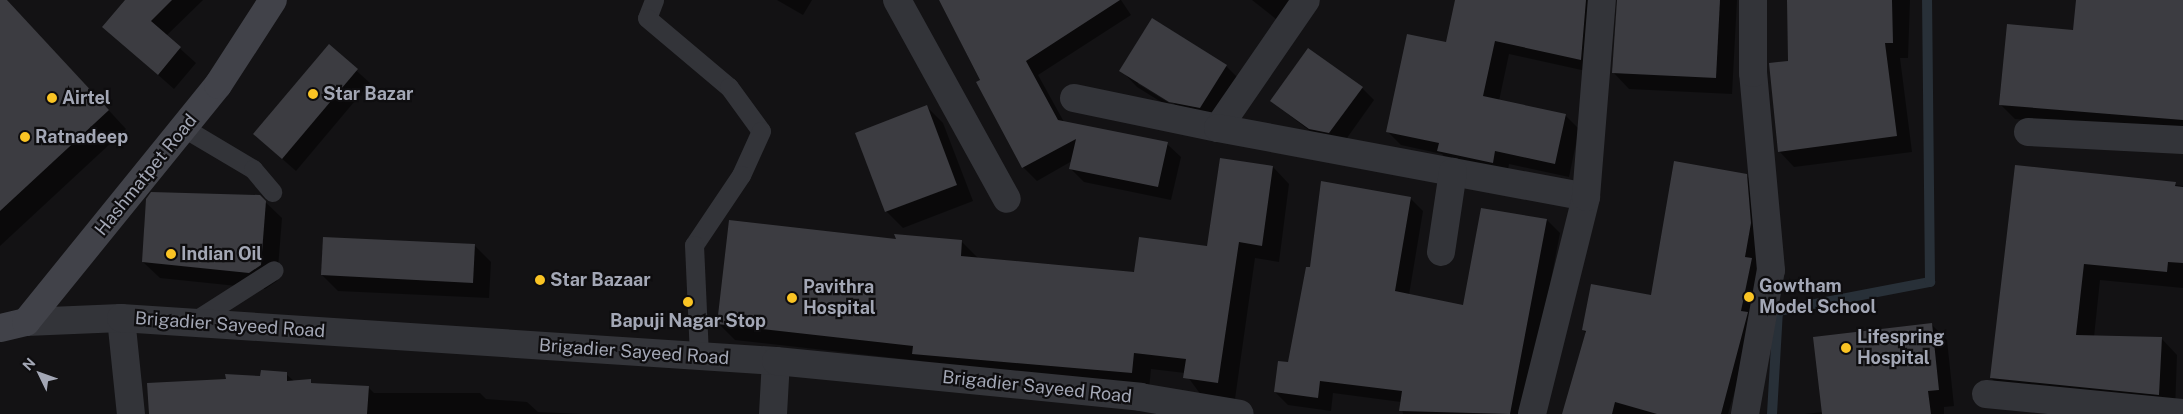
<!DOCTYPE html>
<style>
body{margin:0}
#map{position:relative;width:2183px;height:414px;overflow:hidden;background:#131214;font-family:"Public Sans",sans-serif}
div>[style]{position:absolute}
.shadow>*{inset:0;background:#0007}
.stream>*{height:10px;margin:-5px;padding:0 5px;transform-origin:5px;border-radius:5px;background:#283038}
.building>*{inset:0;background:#3c3c41}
.service>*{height:19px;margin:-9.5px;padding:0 9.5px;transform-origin:9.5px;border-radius:9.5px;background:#333439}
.minor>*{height:28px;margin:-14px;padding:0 14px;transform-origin:14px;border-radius:14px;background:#333439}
.tertiary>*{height:28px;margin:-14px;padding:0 14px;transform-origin:14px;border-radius:14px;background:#333439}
.secondary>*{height:28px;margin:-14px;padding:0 14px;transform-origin:14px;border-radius:14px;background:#414249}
.dots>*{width:14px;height:14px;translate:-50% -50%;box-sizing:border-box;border:2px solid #0e0d0f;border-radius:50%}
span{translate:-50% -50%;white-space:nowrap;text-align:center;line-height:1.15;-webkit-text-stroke:4.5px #0e0d0f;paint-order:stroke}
.poi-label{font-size:18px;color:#a3a7b5;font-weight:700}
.left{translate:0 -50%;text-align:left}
.street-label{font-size:18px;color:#a3a7b5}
.north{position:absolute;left:15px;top:349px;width:50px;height:50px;-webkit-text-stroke:4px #0e0d0f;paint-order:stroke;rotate:312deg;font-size:14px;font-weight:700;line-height:20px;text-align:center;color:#a3a7b5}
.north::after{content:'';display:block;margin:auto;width:18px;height:22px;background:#a3a7b5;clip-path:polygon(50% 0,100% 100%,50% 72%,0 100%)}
</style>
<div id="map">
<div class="shadow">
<i style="clip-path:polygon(0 0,7px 0,126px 129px,0 246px)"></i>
<i style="clip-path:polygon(127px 0,203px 0,166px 36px,196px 63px,174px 89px,104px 27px)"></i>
<i style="clip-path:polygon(777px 0,812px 0,803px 15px)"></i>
<i style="clip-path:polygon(940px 0,1121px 0,1131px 15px,1038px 75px,1064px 122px,1167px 144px,1181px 157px,1171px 200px,1084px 182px,1071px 169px,1072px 161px,1037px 181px,1023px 167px)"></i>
<i style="clip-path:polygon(1252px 0,1299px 0,1281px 23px)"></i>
<i style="clip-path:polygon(1457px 0,1602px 0,1595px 73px,1509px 54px,1499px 101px,1565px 115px,1579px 129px,1569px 177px,1509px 164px,1507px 176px,1453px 165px,1442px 154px,1401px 145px,1387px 131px,1447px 44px)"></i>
<i style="clip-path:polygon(1619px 0,1737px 0,1732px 94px,1629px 89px,1613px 72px)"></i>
<i style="clip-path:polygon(1789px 0,1910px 0,1908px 58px,1900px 58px,1912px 152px,1794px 167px,1779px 151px,1790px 62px)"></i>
<i style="clip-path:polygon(2078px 0,2183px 0,2183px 139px,2172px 132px,2015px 119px,2000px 104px,2075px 32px)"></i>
<i style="clip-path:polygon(329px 46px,370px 83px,296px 171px,254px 134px)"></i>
<i style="clip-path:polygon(evenodd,1226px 66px,1242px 82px,1216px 124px,1187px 118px,1137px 87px,1121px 70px,1226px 66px,1138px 81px,1175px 104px,1174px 106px,1138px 84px,1138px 81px)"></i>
<i style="clip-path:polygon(1362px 88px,1374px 100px,1342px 145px,1323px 141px,1271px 101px)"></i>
<i style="clip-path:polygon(927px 107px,943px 123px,973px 201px,903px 228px,886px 211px)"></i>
<i style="clip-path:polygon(1273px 167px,1289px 184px,1279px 262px,1255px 258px,1235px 399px,1201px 395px,1185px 373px,1151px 369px,1149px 389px,930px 370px,921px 361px,735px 340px,718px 323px,898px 241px,961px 241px,978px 258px,1135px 274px,1208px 248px)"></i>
<i style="clip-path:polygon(2016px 167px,2183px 186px,2183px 288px,2100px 280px,2094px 337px,2161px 338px,2177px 355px,2175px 411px,2008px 394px,1991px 378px)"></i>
<i style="clip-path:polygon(1746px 175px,1760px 189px,1765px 238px,1747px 386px,1737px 383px,1728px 414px,1564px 414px,1586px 333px,1583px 330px,1652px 296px)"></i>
<i style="clip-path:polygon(259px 196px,282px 218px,277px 281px,265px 289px,160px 278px,143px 262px)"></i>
<i style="clip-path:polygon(1410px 198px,1423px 211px,1409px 295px,1464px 307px,1547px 220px,1560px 233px,1525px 414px,1403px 414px,1401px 402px,1333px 393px,1331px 411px,1288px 405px,1275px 392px,1289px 364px,1311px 269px)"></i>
<i style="clip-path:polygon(475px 246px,491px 262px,489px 298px,338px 291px,322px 275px)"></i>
<i style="clip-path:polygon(1931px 324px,1947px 340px,1954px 406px,1944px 407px,1944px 414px,1805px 414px,1823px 412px)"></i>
<i style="clip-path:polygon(286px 374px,295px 382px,368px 387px,374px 393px,480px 393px,486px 399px,527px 402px,538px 412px,582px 414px,150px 414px)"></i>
</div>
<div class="stream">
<i style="left:1772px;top:414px;width:103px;rotate:-86.7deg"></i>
<i style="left:1778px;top:311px;width:155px;rotate:-10.8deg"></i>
<i style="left:1930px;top:282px;width:282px;rotate:-90.6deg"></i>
</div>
<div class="building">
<i style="clip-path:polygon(0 0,7px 0,109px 110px,0 211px)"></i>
<i style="clip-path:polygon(125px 0,172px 0,151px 21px,181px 47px,158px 75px,102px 27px)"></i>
<i style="clip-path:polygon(939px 0,1120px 0,1026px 61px,1058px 120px,1168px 142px,1158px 187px,1069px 169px,1076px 139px,1022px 168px,976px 82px,980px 80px)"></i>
<i style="clip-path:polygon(1455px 0,1586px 0,1581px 60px,1495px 41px,1483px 96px,1566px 114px,1555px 164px,1495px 151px,1493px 163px,1437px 151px,1439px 143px,1386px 132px,1407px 34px,1446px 42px)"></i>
<i style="clip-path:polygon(1617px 0,1720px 0,1716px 78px,1612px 73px)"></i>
<i style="clip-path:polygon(1787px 0,1892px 0,1893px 43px,1885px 43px,1897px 136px,1778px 152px,1769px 63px,1788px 61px)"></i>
<i style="clip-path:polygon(2076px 0,2183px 0,2183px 120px,1999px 105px,2007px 24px,2073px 30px)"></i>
<i style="clip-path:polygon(1152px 18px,1227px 65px,1200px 108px,1169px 102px,1119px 71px)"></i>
<i style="clip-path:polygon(329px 44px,358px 69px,282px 159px,253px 134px)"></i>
<i style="clip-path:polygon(1308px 48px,1363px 87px,1329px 133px,1309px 129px,1270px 101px)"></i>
<i style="clip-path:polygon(927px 105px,957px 185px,885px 212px,855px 133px)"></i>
<i style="clip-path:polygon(1220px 158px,1273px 166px,1262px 246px,1239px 242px,1218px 383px,1183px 378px,1186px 359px,1134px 353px,1132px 373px,912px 354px,913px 346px,717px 324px,729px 220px,896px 239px,894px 234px,962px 240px,961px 256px,1134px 272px,1139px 237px,1207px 246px)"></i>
<i style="clip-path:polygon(1674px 161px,1747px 174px,1751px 223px,1745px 257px,1752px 258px,1741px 311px,1748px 312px,1721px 414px,1657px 414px,1615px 402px,1612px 414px,1562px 414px,1586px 331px,1582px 330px,1591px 284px,1651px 295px)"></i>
<i style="clip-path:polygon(2015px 165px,2176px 182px,2175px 186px,2183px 187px,2183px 263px,2168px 262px,2167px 272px,2084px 264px,2076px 335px,2162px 337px,2159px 395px,1990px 378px)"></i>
<i style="clip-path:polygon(1321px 181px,1411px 197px,1395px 291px,1463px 305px,1481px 208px,1547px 219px,1510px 414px,1399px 411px,1402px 391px,1320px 381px,1318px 398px,1274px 392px,1278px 361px,1288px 362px,1306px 267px,1310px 267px)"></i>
<i style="clip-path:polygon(151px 192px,260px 195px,266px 201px,261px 265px,249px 273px,142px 262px,146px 199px)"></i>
<i style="clip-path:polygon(323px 237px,475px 244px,473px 283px,321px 275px)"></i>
<i style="clip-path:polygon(1932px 323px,1939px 390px,1928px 391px,1931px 414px,1822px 414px,1813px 337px)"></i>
<i style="clip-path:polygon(261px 370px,287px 372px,287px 381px,311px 379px,311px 383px,369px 386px,367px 414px,149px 414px,147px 383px,226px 379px,225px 374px,260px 376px)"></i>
</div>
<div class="service">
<i style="left:654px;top:0;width:19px;rotate:111deg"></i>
<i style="left:647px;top:18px;width:107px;rotate:40.1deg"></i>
<i style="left:729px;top:87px;width:54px;rotate:54deg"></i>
<i style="left:761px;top:131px;width:48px;rotate:114.4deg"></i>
<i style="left:741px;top:175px;width:84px;rotate:123.9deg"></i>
<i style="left:694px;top:245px;width:111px;rotate:87.4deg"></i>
<i style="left:184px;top:128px;width:80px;rotate:30.7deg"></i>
<i style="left:253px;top:169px;width:30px;rotate:50deg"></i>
<i style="left:191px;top:323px;width:98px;rotate:-32.6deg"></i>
</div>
<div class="minor">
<i style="left:897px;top:0;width:227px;rotate:61.1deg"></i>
<i style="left:1074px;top:98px;width:147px;rotate:11.8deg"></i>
<i style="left:1218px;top:128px;width:155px;rotate:-55.5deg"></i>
<i style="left:1218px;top:128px;width:374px;rotate:10.6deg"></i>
<i style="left:2028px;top:132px;width:155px;rotate:3deg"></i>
<i style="left:1441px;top:252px;width:81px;rotate:-81.5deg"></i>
<i style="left:121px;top:318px;width:97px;rotate:84.1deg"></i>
<i style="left:1986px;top:394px;width:198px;rotate:5.5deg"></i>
<i style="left:773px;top:414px;width:53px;rotate:-86.8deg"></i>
<i style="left:1532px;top:414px;width:224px;rotate:-76deg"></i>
<i style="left:1586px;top:197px;width:198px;rotate:-85.4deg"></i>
<i style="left:1745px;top:414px;width:146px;rotate:-79.8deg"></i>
<i style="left:1771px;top:270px;width:198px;rotate:-95.2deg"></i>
<i style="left:1753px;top:73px;width:73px;rotate:-90deg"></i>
</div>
<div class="tertiary">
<i style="left:26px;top:322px;width:95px;rotate:-2.4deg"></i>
<i style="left:121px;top:318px;width:656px;rotate:3.76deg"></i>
<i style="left:776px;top:361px;width:366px;rotate:5.6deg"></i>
<i style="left:1140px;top:397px;width:101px;rotate:9.6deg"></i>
</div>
<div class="secondary">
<i style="left:0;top:328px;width:27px;rotate:-13deg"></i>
<i style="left:26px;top:322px;width:305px;rotate:-51deg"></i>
<i style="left:218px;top:85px;width:101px;rotate:-57.1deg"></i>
</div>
<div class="dots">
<i style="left:313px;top:94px;background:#fac424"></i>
<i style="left:52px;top:98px;background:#fac424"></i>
<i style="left:25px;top:137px;background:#fac424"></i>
<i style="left:171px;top:254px;background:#fac424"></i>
<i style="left:540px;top:280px;background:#fac424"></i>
<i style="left:1749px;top:297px;background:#fac424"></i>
<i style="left:792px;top:298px;background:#fac424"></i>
<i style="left:688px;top:302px;background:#fac424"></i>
<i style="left:1846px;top:348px;background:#fac424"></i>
</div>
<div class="poi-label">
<span class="left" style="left:323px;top:94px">Star Bazar</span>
<span class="left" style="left:62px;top:98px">Airtel</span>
<span class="left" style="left:35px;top:137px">Ratnadeep</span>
<span class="left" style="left:181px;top:254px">Indian Oil</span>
<span class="left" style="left:550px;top:280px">Star Bazaar</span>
<span class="left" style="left:1759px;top:297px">Gowtham<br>Model School</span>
<span class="left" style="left:803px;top:298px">Pavithra<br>Hospital</span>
<span style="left:688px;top:321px">Bapuji Nagar Stop</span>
<span class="left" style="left:1857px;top:348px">Lifespring<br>Hospital</span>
</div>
<div class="street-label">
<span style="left:146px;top:175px;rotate:-51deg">Hashmatpet Road</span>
<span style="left:230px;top:325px;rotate:4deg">Brigadier Sayeed Road</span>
<span style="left:634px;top:352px;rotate:4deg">Brigadier Sayeed Road</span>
<span style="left:1037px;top:387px;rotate:6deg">Brigadier Sayeed Road</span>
</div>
<div class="north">N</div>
</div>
